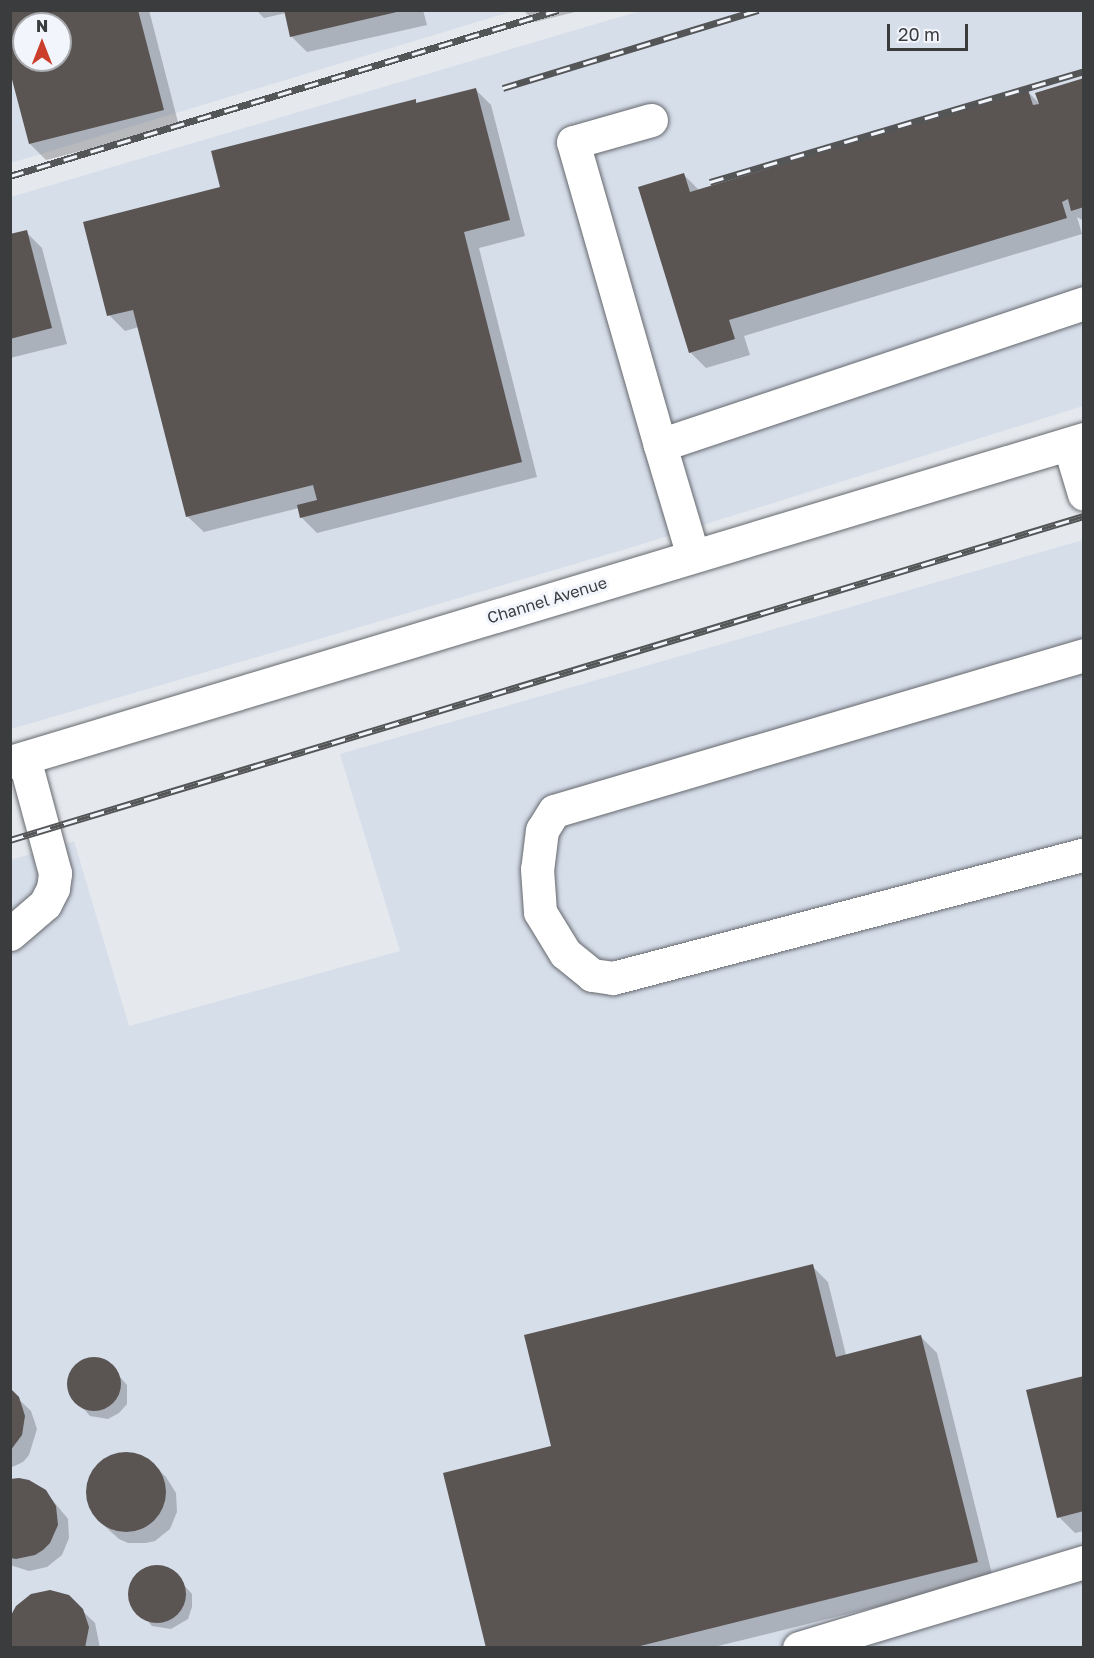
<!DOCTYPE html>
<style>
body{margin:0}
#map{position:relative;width:1094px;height:1658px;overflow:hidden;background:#e5e8ed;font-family:"Golos Text",sans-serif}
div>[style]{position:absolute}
.built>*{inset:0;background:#d6deea}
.shadow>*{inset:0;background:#0003}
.building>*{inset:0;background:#5a5453}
.round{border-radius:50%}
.roads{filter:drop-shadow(0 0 2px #65686d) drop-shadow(0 0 2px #65686d)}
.minor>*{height:33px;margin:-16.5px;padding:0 16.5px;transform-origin:16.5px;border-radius:16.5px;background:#fff}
.rail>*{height:7px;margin-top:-3.5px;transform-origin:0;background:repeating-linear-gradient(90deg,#f2f5fb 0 14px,#545557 0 28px);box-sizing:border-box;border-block:2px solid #545557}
span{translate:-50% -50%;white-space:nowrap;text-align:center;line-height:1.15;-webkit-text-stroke:6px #f2f5fb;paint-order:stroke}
.street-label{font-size:16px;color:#3b3c3e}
.frame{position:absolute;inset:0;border:12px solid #3b3c3e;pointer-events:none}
.north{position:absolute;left:12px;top:12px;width:60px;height:60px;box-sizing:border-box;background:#f2f5fb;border:2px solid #a9abaf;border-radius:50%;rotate:0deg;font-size:16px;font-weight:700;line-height:24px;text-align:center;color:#3b3c3e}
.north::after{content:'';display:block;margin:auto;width:21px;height:27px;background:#cb3e2c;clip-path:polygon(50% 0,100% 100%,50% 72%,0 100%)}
.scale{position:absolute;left:887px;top:24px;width:81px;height:27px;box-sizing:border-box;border:3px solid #3b3c3e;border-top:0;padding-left:8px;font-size:18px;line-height:21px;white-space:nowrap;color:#3b3c3e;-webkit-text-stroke:4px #f2f5fb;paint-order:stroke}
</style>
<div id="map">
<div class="built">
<i style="clip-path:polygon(evenodd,11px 11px,513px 11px,11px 163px,11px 11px,24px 24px,60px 24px,60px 60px,24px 60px,24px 24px)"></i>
<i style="clip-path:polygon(640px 11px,1083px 11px,1083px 406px,626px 549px,11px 729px,11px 197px)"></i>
<i style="clip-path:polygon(1083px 540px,1083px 1647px,11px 1648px,11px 860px,74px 841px,129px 1026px,400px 951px,340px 754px)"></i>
</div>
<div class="shadow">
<i style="clip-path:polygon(evenodd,10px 10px,149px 10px,179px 126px,46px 160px,30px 144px,10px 66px,10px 10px,24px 24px,60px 24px,60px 60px,24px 60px,24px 24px)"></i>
<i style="clip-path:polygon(256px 10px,423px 10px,427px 25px,307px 52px,291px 36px,286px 13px,264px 18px)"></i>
<i style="clip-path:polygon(523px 10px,583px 10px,535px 22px)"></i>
<i style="clip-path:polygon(1084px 80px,1084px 221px,1077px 217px,1082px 234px,744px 336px,750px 355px,706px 368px,690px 352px,684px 175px,700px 191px,1028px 92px,1041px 105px)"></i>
<i style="clip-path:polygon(475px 89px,491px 105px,525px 236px,479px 248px,537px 477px,317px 533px,301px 517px,299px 508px,204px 532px,188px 517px,139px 327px,125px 331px,109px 315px,222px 188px,415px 101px,418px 104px)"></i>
<i style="clip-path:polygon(26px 232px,42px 248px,67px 344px,10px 358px,10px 236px)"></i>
<i style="clip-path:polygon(812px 1266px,828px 1282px,846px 1355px,921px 1337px,937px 1353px,993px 1578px,710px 1648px,488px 1648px,553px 1447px)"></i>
<i style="clip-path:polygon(89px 1359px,107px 1362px,127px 1385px,127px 1404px,119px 1413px,108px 1419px,90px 1416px,69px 1392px,68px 1380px,73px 1369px)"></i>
<i style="clip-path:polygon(1084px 1378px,1084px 1531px,1075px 1533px,1059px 1517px)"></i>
<i style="clip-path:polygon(10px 1391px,31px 1411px,37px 1429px,29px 1455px,23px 1462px,10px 1468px)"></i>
<i style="clip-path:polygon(127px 1453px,145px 1459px,153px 1464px,166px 1477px,176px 1493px,177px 1512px,170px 1529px,155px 1541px,146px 1543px,128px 1543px,119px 1539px,99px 1521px,89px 1505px,87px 1486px,94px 1469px,109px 1457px)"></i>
<i style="clip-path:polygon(10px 1482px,45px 1491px,68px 1519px,69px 1538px,62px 1555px,47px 1567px,29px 1571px,10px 1565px)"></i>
<i style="clip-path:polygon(151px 1567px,170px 1570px,192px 1594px,192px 1607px,188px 1619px,171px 1629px,152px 1626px,131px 1602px,130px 1589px,135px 1577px)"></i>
<i style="clip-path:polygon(68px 1597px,95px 1623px,100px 1648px,14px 1648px,10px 1623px)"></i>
</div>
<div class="building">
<i style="clip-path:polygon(evenodd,10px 10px,138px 10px,164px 110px,29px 144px,10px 72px,10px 10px,24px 24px,60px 24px,60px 60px,24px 60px,24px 24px)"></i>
<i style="clip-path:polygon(284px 10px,401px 10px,401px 11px,290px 37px)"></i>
<i style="clip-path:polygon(1084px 78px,1084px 207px,1071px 211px,1068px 199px,1062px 202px,1067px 218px,729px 320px,735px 339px,689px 353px,638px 187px,684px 173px,690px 192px,1028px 90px,1033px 105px,1039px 104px,1035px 93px)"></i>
<i style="clip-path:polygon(476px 88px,510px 220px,464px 232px,522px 462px,300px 518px,297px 505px,317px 500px,313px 485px,186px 517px,133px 310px,107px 316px,83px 222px,220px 187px,211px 151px,416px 99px,416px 103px)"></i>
<i style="clip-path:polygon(27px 230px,52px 328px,10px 339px,10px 234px)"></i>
<i style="clip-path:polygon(813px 1264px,836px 1357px,921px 1335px,978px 1562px,632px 1648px,486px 1648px,443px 1473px,551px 1446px,524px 1335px)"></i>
<i class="round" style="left:67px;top:1357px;width:54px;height:54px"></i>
<i style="clip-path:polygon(1084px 1376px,1084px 1511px,1057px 1518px,1026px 1390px)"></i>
<i style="clip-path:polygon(10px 1388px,19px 1397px,25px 1416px,22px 1435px,10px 1451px)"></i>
<i class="round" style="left:86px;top:1452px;width:80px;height:80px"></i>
<i style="clip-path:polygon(19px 1478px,29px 1480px,46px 1490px,56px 1506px,58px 1525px,50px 1543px,43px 1550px,35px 1555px,16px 1559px,10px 1558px,10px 1479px)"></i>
<i class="round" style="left:128px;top:1565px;width:58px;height:58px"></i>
<i style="clip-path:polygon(50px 1590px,69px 1595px,83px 1609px,89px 1627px,85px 1648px,12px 1648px,10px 1617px,16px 1606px,31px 1594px)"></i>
</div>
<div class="roads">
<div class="minor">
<i style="left:651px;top:120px;width:81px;rotate:164.2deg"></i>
<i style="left:573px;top:142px;width:315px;rotate:74deg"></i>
<i style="left:1069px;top:444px;width:52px;rotate:73.3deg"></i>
<i style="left:693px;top:556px;width:116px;rotate:-106.6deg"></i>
<i style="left:660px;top:445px;width:447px;rotate:-18.5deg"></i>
<i style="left:1084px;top:655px;width:552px;rotate:163.6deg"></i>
<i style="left:554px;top:811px;width:22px;rotate:122deg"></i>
<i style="left:542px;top:830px;width:39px;rotate:97deg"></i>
<i style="left:537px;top:869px;width:43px;rotate:86deg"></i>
<i style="left:540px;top:912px;width:48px;rotate:58.6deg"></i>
<i style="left:565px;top:953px;width:35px;rotate:39deg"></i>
<i style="left:592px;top:975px;width:21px;rotate:8deg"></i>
<i style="left:613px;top:978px;width:487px;rotate:-14.7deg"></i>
<i style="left:10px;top:762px;width:1122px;rotate:-16.74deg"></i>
<i style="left:10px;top:934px;width:46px;rotate:-40.6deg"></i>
<i style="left:45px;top:904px;width:18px;rotate:-63deg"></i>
<i style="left:53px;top:888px;width:15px;rotate:-82deg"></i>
<i style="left:55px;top:873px;width:119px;rotate:-105.1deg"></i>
<i style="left:799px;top:1648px;width:298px;rotate:-16.8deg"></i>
</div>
</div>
<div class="rail">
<i style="left:503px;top:88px;width:267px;rotate:-17deg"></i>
<i style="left:10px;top:176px;width:573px;rotate:-16.85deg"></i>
<i style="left:710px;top:182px;width:390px;rotate:-16.5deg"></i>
<i style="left:10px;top:840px;width:1122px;rotate:-16.79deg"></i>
</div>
<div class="street-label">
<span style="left:547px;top:600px;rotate:-17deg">Channel Avenue</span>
</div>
<div class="frame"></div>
<div class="north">N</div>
<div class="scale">20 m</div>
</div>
